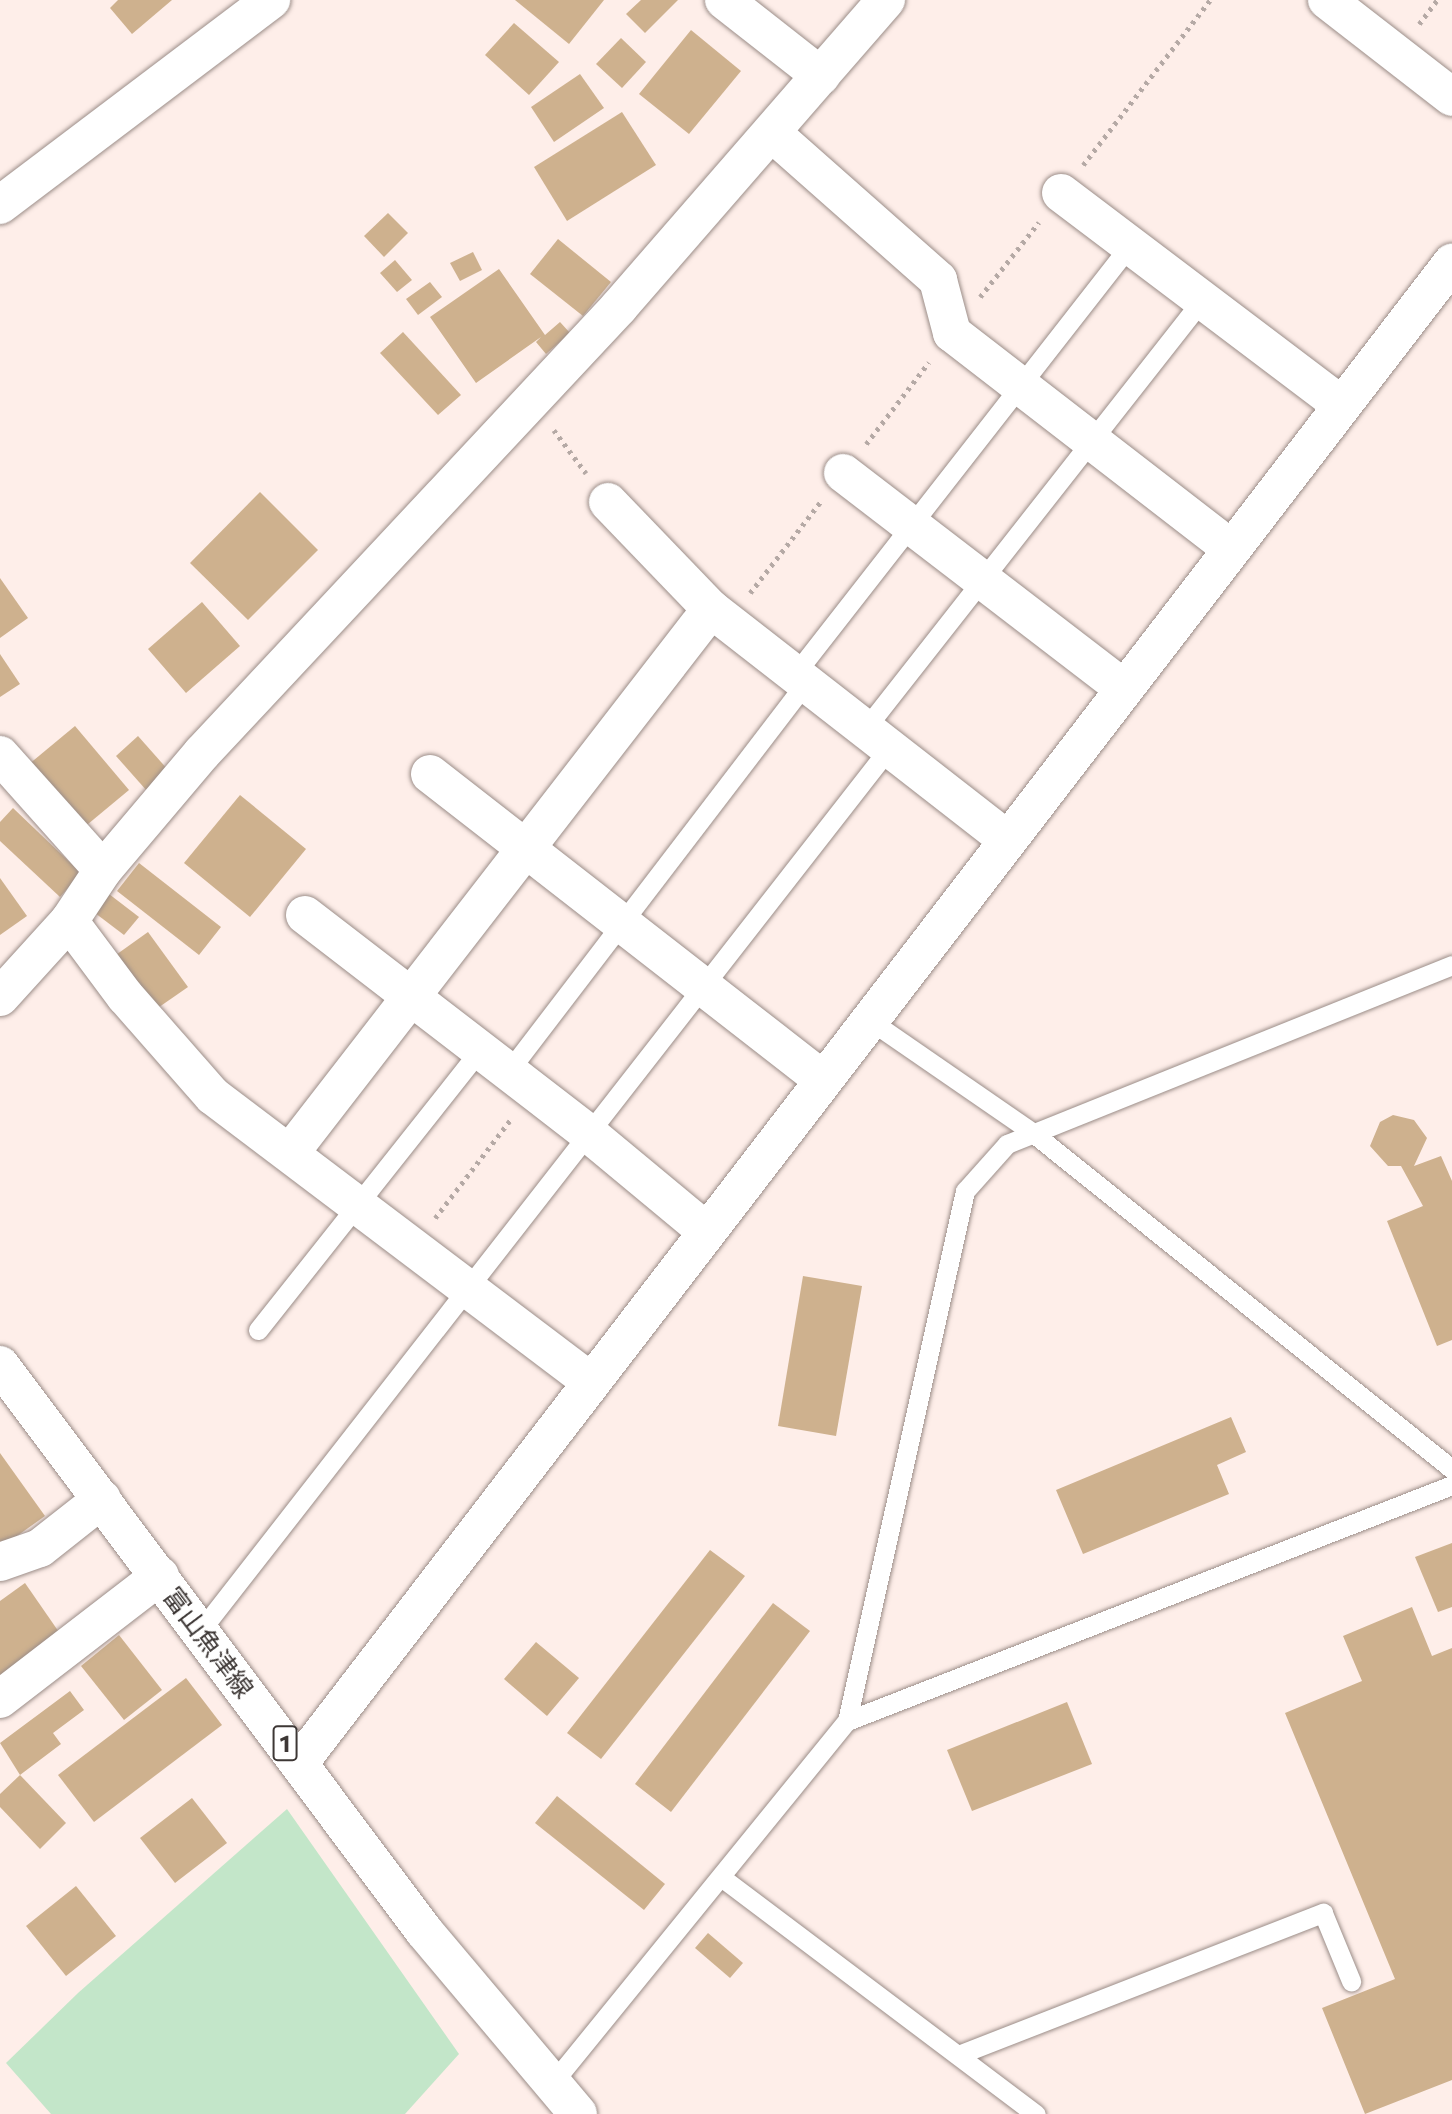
<!DOCTYPE html>
<meta charset="utf-8">
<style>
body{margin:0}
#map{position:relative;width:1452px;height:2114px;overflow:hidden;background:#feeee9;font-family:Commissioner,"Noto Sans JP",sans-serif}
div>[style]{position:absolute}
.green>*{inset:0;background:#c3e6c9}
.building>*{inset:0;background:#ceb18e}
.path>*{height:4.5px;margin-top:-2.25px;transform-origin:0;background:repeating-linear-gradient(90deg,#b5a9a5 0 3.5px,transparent 0 8.5px)}
.roads{filter:drop-shadow(0 0 2px #9b8d88) drop-shadow(0 0 2px #9b8d88)}
.service>*{height:19px;margin:-9.5px;padding:0 9.5px;transform-origin:9.5px;border-radius:9.5px;background:#fff}
.minor>*{height:38px;margin:-19px;padding:0 19px;transform-origin:19px;border-radius:19px;background:#fff}
.tertiary>*{height:38px;margin:-19px;padding:0 19px;transform-origin:19px;border-radius:19px;background:#fff}
.primary>*{height:38px;margin:-19px;padding:0 19px;transform-origin:19px;border-radius:19px;background:#fff}
span{translate:-50% -50%;white-space:nowrap;text-align:center;line-height:1.15;-webkit-text-stroke:7px #fff;paint-order:stroke}
.shield-label span{padding:2px 5px;background:#fff;border:2px solid;border-radius:5px;-webkit-text-stroke-width:0}
.shield-label{font-size:24px;color:#3d3735;font-weight:700}
.street-label{font-size:26px;color:#3d3735}
</style>
<div id="map">
<div class="green">
<i style="clip-path:polygon(287px 1809px,459px 2054px,405px 2114px,51px 2114px,6px 2063px,78px 1993px)"></i>
</div>
<div class="building">
<i style="clip-path:polygon(118px 0,172px 0,132px 34px,110px 8px)"></i>
<i style="clip-path:polygon(515px 0,604px 0,569px 44px)"></i>
<i style="clip-path:polygon(641px 0,678px 0,645px 33px,626px 14px)"></i>
<i style="clip-path:polygon(514px 23px,559px 62px,529px 95px,485px 55px)"></i>
<i style="clip-path:polygon(691px 30px,741px 71px,689px 134px,639px 94px)"></i>
<i style="clip-path:polygon(621px 38px,646px 62px,622px 88px,596px 64px)"></i>
<i style="clip-path:polygon(580px 74px,604px 108px,554px 142px,531px 107px)"></i>
<i style="clip-path:polygon(622px 112px,656px 165px,567px 221px,534px 167px)"></i>
<i style="clip-path:polygon(388px 213px,408px 233px,384px 257px,364px 236px)"></i>
<i style="clip-path:polygon(558px 239px,611px 282px,583px 316px,530px 274px)"></i>
<i style="clip-path:polygon(473px 252px,482px 270px,460px 281px,450px 263px)"></i>
<i style="clip-path:polygon(395px 260px,412px 280px,397px 292px,380px 273px)"></i>
<i style="clip-path:polygon(499px 269px,545px 335px,560px 322px,570px 333px,546px 354px,536px 342px,541px 337px,476px 383px,430px 317px)"></i>
<i style="clip-path:polygon(430px 282px,442px 297px,418px 315px,406px 299px)"></i>
<i style="clip-path:polygon(403px 332px,461px 395px,438px 415px,380px 353px)"></i>
<i style="clip-path:polygon(260px 492px,318px 550px,248px 620px,190px 563px)"></i>
<i style="clip-path:polygon(0 578px,28px 618px,0 638px)"></i>
<i style="clip-path:polygon(202px 602px,240px 646px,186px 693px,148px 649px)"></i>
<i style="clip-path:polygon(0 654px,20px 684px,0 697px)"></i>
<i style="clip-path:polygon(75px 726px,129px 790px,82px 829px,28px 765px)"></i>
<i style="clip-path:polygon(138px 736px,169px 771px,147px 791px,116px 756px)"></i>
<i style="clip-path:polygon(240px 795px,306px 849px,250px 917px,184px 863px)"></i>
<i style="clip-path:polygon(13px 808px,81px 873px,60px 897px,0 841px,0 822px)"></i>
<i style="clip-path:polygon(139px 863px,221px 927px,199px 955px,117px 891px)"></i>
<i style="clip-path:polygon(0 878px,27px 916px,0 935px)"></i>
<i style="clip-path:polygon(109px 894px,139px 917px,124px 935px,95px 913px)"></i>
<i style="clip-path:polygon(148px 932px,188px 987px,152px 1012px,113px 957px)"></i>
<i style="clip-path:polygon(1393px 1115px,1414px 1120px,1427px 1138px,1414px 1166px,1441px 1156px,1452px 1181px,1452px 1340px,1437px 1346px,1387px 1221px,1423px 1206px,1401px 1166px,1388px 1166px,1370px 1146px,1380px 1122px)"></i>
<i style="clip-path:polygon(803px 1276px,862px 1286px,836px 1436px,778px 1426px)"></i>
<i style="clip-path:polygon(1231px 1417px,1246px 1452px,1217px 1465px,1229px 1494px,1083px 1554px,1056px 1490px)"></i>
<i style="clip-path:polygon(0 1453px,45px 1516px,0 1548px)"></i>
<i style="clip-path:polygon(1452px 1543px,1452px 1607px,1438px 1612px,1415px 1557px)"></i>
<i style="clip-path:polygon(710px 1550px,745px 1576px,601px 1759px,567px 1733px)"></i>
<i style="clip-path:polygon(25px 1583px,61px 1635px,0 1678px,0 1601px)"></i>
<i style="clip-path:polygon(773px 1603px,810px 1631px,671px 1812px,635px 1784px)"></i>
<i style="clip-path:polygon(1412px 1607px,1432px 1656px,1452px 1648px,1452px 2080px,1365px 2114px,1322px 2008px,1395px 1979px,1285px 1713px,1362px 1681px,1343px 1636px)"></i>
<i style="clip-path:polygon(119px 1635px,162px 1690px,124px 1720px,81px 1666px)"></i>
<i style="clip-path:polygon(536px 1642px,579px 1678px,547px 1716px,504px 1679px)"></i>
<i style="clip-path:polygon(186px 1678px,222px 1725px,94px 1822px,58px 1775px)"></i>
<i style="clip-path:polygon(70px 1691px,84px 1710px,53px 1733px,61px 1744px,20px 1775px,0 1743px)"></i>
<i style="clip-path:polygon(1067px 1702px,1092px 1764px,972px 1811px,947px 1750px)"></i>
<i style="clip-path:polygon(20px 1775px,66px 1823px,40px 1849px,0 1807px,0 1794px)"></i>
<i style="clip-path:polygon(557px 1796px,665px 1884px,644px 1910px,535px 1823px)"></i>
<i style="clip-path:polygon(192px 1798px,227px 1843px,175px 1883px,140px 1838px)"></i>
<i style="clip-path:polygon(76px 1886px,116px 1936px,66px 1976px,26px 1926px)"></i>
<i style="clip-path:polygon(708px 1933px,743px 1963px,730px 1978px,695px 1948px)"></i>
</div>
<div class="path">
<i style="left:1419px;top:24px;width:30px;rotate:-53deg"></i>
<i style="left:1083px;top:165px;width:208px;rotate:-52.4deg"></i>
<i style="left:980px;top:297px;width:95px;rotate:-51.8deg"></i>
<i style="left:554px;top:430px;width:54px;rotate:53.3deg"></i>
<i style="left:866px;top:444px;width:103px;rotate:-52.5deg"></i>
<i style="left:750px;top:593px;width:118px;rotate:-52.3deg"></i>
<i style="left:435px;top:1218px;width:125px;rotate:-52.5deg"></i>
</div>
<div class="roads">
<div class="service">
<i style="left:795px;top:674px;width:544px;rotate:-52.01deg"></i>
<i style="left:865px;top:729px;width:546px;rotate:-51.85deg"></i>
<i style="left:868px;top:1019px;width:201px;rotate:34.6deg"></i>
<i style="left:1033px;top:1133px;width:537px;rotate:38.73deg"></i>
<i style="left:508px;top:1072px;width:491px;rotate:-52.6deg"></i>
<i style="left:258px;top:1330px;width:357px;rotate:-51.6deg"></i>
<i style="left:201px;top:1630px;width:1119px;rotate:-52.04deg"></i>
<i style="left:847px;top:1721px;width:649px;rotate:-21.31deg"></i>
<i style="left:721px;top:1877px;width:394px;rotate:37deg"></i>
<i style="left:958px;top:2055px;width:392px;rotate:-21.3deg"></i>
<i style="left:1323px;top:1913px;width:74px;rotate:67.6deg"></i>
<i style="left:550px;top:2086px;width:471px;rotate:-50.9deg"></i>
<i style="left:847px;top:1721px;width:543px;rotate:-77.45deg"></i>
<i style="left:965px;top:1191px;width:63px;rotate:-48.2deg"></i>
<i style="left:1007px;top:1144px;width:480px;rotate:-21.9deg"></i>
</div>
<div class="minor">
<i style="left:724px;top:0;width:123px;rotate:38.1deg"></i>
<i style="left:1327px;top:0;width:158px;rotate:37.8deg"></i>
<i style="left:772px;top:133px;width:222px;rotate:41.5deg"></i>
<i style="left:938px;top:280px;width:55px;rotate:75.2deg"></i>
<i style="left:952px;top:333px;width:350px;rotate:37.7deg"></i>
<i style="left:1061px;top:193px;width:350px;rotate:37.1deg"></i>
<i style="left:0;top:205px;width:340px;rotate:-37.1deg"></i>
<i style="left:843px;top:473px;width:352px;rotate:37.5deg"></i>
<i style="left:608px;top:502px;width:149px;rotate:46.1deg"></i>
<i style="left:711px;top:609px;width:374px;rotate:37.9deg"></i>
<i style="left:0;top:755px;width:154px;rotate:48.2deg"></i>
<i style="left:430px;top:774px;width:497px;rotate:37.9deg"></i>
<i style="left:305px;top:915px;width:357px;rotate:37.6deg"></i>
<i style="left:588px;top:1133px;width:153px;rotate:39.7deg"></i>
<i style="left:69px;top:921px;width:94px;rotate:53.3deg"></i>
<i style="left:125px;top:996px;width:133px;rotate:48.7deg"></i>
<i style="left:213px;top:1096px;width:474px;rotate:37.1deg"></i>
<i style="left:0;top:997px;width:103px;rotate:-47.8deg"></i>
<i style="left:69px;top:921px;width:61px;rotate:-56.3deg"></i>
<i style="left:103px;top:870px;width:153px;rotate:-49.8deg"></i>
<i style="left:202px;top:753px;width:611px;rotate:-46.92deg"></i>
<i style="left:619px;top:307px;width:407px;rotate:-49deg"></i>
<i style="left:290px;top:1153px;width:688px;rotate:-52.26deg"></i>
<i style="left:0;top:1562px;width:42px;rotate:-19.3deg"></i>
<i style="left:40px;top:1548px;width:79px;rotate:-38.3deg"></i>
<i style="left:0;top:1699px;width:202px;rotate:-37.6deg"></i>
</div>
<div class="tertiary">
<i style="left:300px;top:1762px;width:1891px;rotate:-52.46deg"></i>
</div>
<div class="primary">
<i style="left:0;top:1365px;width:707px;rotate:53.16deg"></i>
<i style="left:424px;top:1931px;width:239px;rotate:49.9deg"></i>
</div>
</div>
<div class="shield-label">
<span style="left:285px;top:1743px">1</span>
</div>
<div class="street-label">
<span style="left:209px;top:1642px;rotate:53deg">富山魚津線</span>
</div>
</div>
